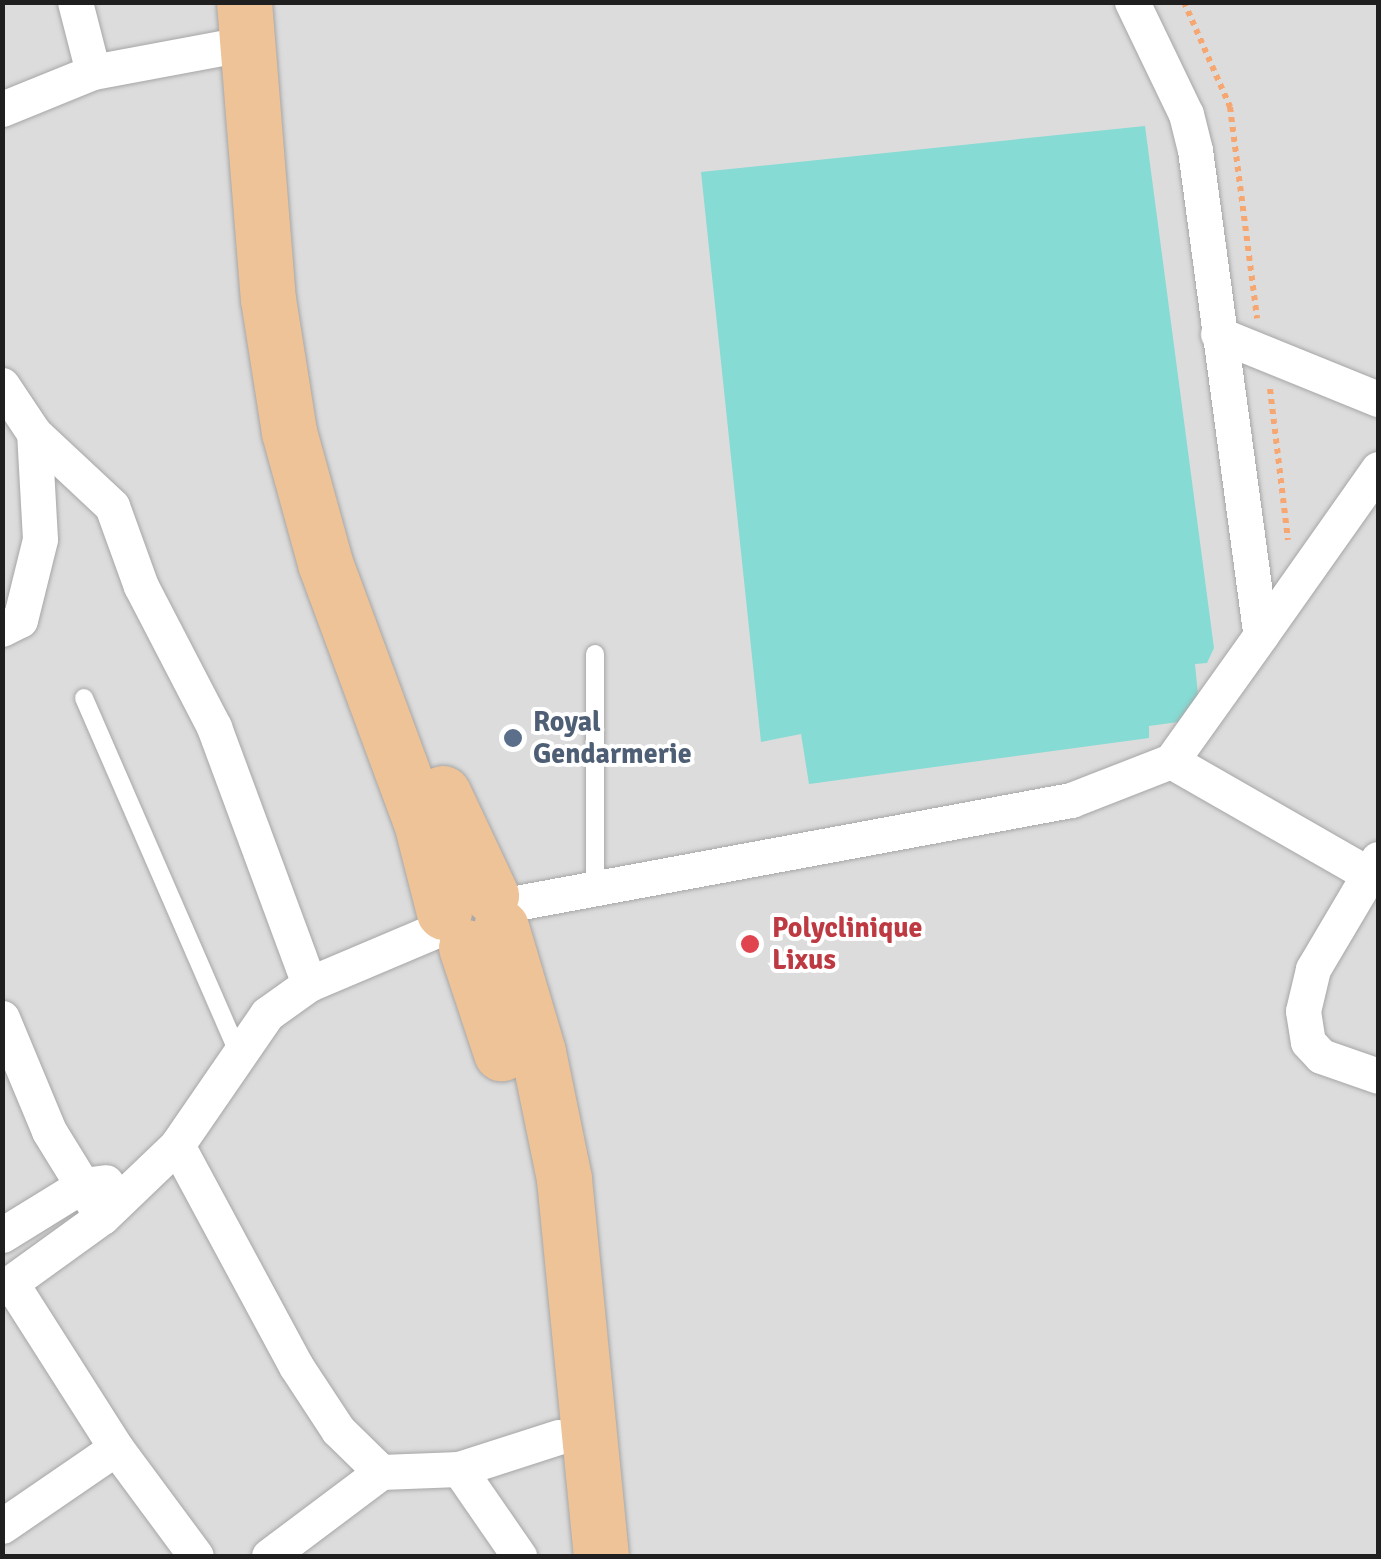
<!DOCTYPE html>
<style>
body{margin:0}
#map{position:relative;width:1381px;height:1559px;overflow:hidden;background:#efefe5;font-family:Signika,sans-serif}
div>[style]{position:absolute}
.residential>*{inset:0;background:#dddcdc}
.pitch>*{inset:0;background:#86dbd4}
.path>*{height:6px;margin-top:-3px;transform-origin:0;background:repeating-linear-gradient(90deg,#f5a671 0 5px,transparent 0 10px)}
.roads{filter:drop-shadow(0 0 2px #a6a6a6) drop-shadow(0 0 2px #a6a6a6)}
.service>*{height:18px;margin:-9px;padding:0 9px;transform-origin:9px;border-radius:9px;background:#fff}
.minor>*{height:35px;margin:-17.5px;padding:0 17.5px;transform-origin:17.5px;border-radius:17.5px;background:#fff}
.trunk>*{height:55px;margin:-27.5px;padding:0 27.5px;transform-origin:27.5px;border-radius:27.5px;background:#eec398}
.dots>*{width:28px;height:28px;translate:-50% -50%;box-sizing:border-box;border:5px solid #fff;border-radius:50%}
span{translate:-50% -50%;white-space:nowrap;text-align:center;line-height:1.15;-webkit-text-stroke:8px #fff;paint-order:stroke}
.service-label{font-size:28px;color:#4e5e75;font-weight:700}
.left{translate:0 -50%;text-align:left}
.health-label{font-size:28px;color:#be3a42;font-weight:700}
.frame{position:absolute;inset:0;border:5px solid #1f1f1f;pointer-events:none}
</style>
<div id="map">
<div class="residential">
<i style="clip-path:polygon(3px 3px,1378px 3px,1378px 1556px,3px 1556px)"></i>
</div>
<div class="pitch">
<i style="clip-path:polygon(1145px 126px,1214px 648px,1207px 663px,1195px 664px,1198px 695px,1178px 722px,1149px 726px,1149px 738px,809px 784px,801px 734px,761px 742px,701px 172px)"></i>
</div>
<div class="path">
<i style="left:1184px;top:2px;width:115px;rotate:66.3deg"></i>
<i style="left:1230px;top:107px;width:213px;rotate:82.7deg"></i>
<i style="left:1270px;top:389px;width:152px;rotate:83.2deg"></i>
</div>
<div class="roads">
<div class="service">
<i style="left:595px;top:654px;width:235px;rotate:90deg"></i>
<i style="left:84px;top:698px;width:386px;rotate:66.5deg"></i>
</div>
<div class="minor">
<i style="left:75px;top:2px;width:72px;rotate:75.6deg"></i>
<i style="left:93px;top:72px;width:158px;rotate:-10.6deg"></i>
<i style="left:1132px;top:2px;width:124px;rotate:64.3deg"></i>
<i style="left:1186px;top:114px;width:37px;rotate:76deg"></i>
<i style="left:1195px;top:150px;width:489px;rotate:82.3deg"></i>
<i style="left:1261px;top:635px;width:155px;rotate:125.5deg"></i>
<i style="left:1171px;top:761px;width:227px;rotate:29.8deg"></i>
<i style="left:2px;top:109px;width:98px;rotate:-22.1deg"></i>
<i style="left:1218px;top:334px;width:173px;rotate:22.1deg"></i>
<i style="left:2px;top:385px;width:58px;rotate:56.3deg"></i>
<i style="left:34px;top:433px;width:107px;rotate:43.1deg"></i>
<i style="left:112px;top:506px;width:85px;rotate:70.1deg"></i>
<i style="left:141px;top:586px;width:159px;rotate:62.6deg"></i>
<i style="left:214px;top:727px;width:274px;rotate:69.7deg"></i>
<i style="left:2px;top:629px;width:20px;rotate:-27deg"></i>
<i style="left:20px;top:620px;width:83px;rotate:-76.1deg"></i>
<i style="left:40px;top:539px;width:106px;rotate:-93.2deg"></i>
<i style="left:1261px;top:635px;width:203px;rotate:-54.8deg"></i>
<i style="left:1378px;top:859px;width:128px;rotate:120.6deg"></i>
<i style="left:1313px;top:969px;width:43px;rotate:103.4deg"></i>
<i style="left:1303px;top:1011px;width:31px;rotate:81deg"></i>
<i style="left:1308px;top:1042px;width:19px;rotate:47deg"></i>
<i style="left:1321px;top:1056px;width:60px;rotate:19.3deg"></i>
<i style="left:500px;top:906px;width:581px;rotate:-10.52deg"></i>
<i style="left:1071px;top:800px;width:107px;rotate:-21.3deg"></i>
<i style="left:2px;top:1018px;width:122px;rotate:67.4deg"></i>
<i style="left:49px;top:1131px;width:101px;rotate:58.4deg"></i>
<i style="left:177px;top:1145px;width:159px;rotate:-55.5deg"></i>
<i style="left:267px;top:1014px;width:52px;rotate:-35.5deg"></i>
<i style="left:309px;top:984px;width:147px;rotate:-22.9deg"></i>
<i style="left:2px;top:1235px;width:95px;rotate:-31.7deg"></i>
<i style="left:83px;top:1185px;width:23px;rotate:-7deg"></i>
<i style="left:11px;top:1283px;width:196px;rotate:57.5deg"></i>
<i style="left:2px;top:1289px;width:123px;rotate:-35.8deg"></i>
<i style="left:102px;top:1217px;width:104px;rotate:-43.8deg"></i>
<i style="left:177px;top:1145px;width:251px;rotate:61.7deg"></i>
<i style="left:296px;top:1366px;width:77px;rotate:56.7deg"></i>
<i style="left:338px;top:1430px;width:60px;rotate:44.3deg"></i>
<i style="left:459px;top:1469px;width:106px;rotate:55.4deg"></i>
<i style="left:2px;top:1526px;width:138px;rotate:-34.4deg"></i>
<i style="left:116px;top:1448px;width:134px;rotate:53.5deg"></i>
<i style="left:269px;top:1556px;width:140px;rotate:-36.9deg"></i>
<i style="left:381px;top:1472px;width:78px;rotate:-2.2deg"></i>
<i style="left:459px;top:1469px;width:104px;rotate:-17.9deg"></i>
</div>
<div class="trunk">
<i style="left:244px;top:2px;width:298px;rotate:85.4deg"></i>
<i style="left:268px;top:299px;width:135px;rotate:81deg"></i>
<i style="left:289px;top:432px;width:136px;rotate:74.6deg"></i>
<i style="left:325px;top:563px;width:276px;rotate:69.7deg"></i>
<i style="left:421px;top:822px;width:93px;rotate:75.7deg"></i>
<i style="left:443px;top:793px;width:113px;rotate:64.8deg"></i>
<i style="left:501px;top:927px;width:130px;rotate:73.5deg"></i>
<i style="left:538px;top:1052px;width:130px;rotate:78.4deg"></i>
<i style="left:564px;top:1179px;width:379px;rotate:84.4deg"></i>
<i style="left:466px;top:947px;width:112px;rotate:71.7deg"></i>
</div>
</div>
<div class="dots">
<i style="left:513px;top:738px;background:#5c6f8a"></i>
<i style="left:750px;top:944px;background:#e0444e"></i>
</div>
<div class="service-label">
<span class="left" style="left:533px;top:738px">Royal<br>Gendarmerie</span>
</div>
<div class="health-label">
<span class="left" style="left:772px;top:944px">Polyclinique<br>Lixus</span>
</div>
<div class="frame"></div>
</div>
